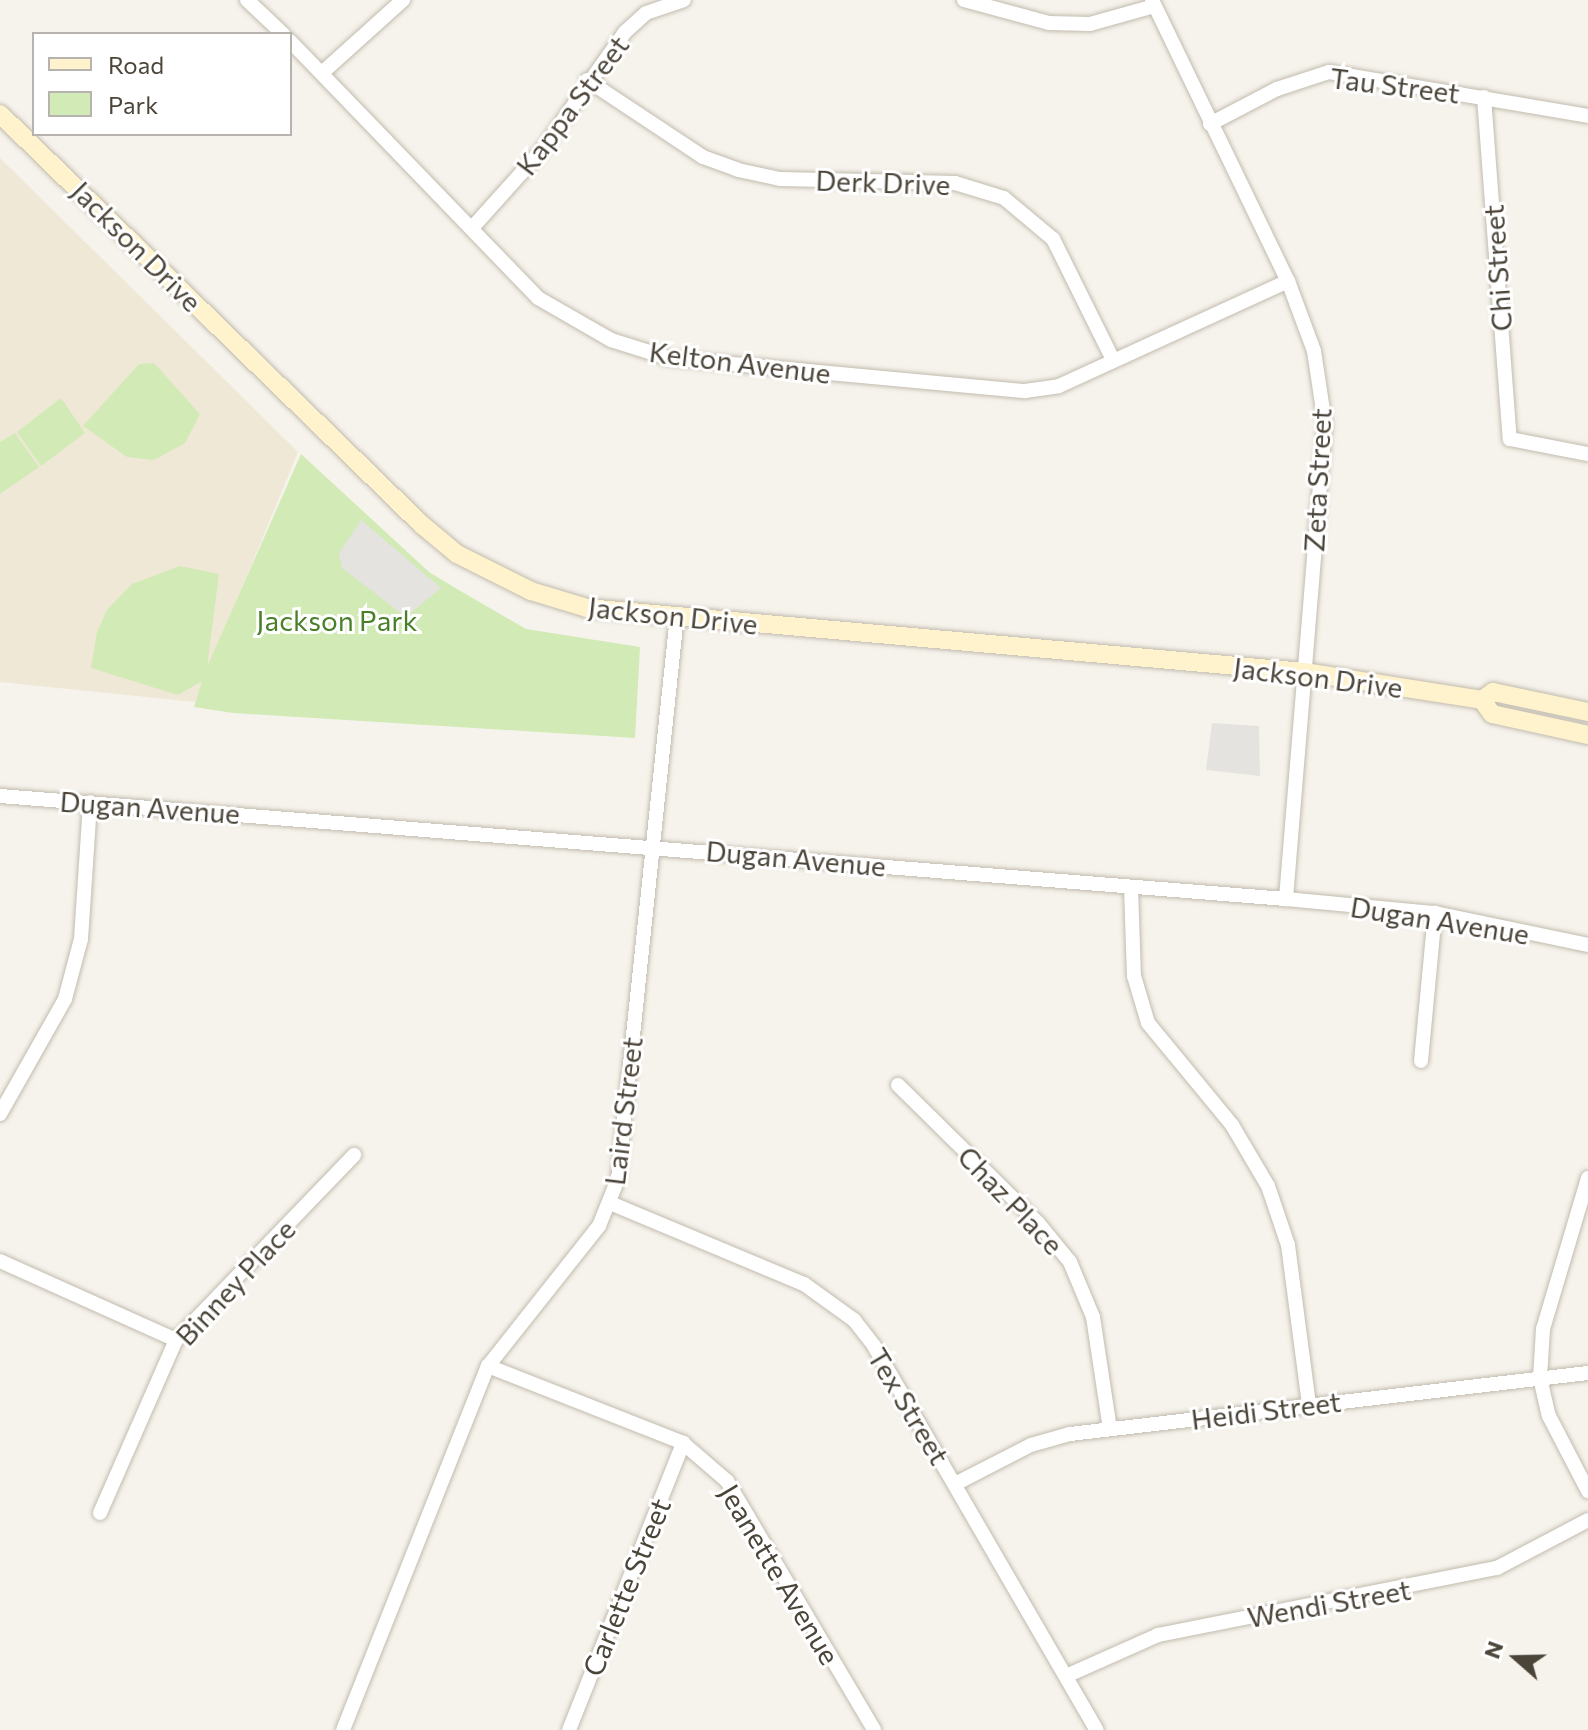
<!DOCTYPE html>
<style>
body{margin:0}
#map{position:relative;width:1588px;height:1730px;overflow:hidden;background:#f6f3ec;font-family:Commissioner,sans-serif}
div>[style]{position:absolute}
.education>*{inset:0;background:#efe8d6}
.green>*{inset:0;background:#d2eab5}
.parking>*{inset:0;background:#e5e3e0}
.roads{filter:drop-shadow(0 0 2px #c2bbae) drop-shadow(0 0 2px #c2bbae)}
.minor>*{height:14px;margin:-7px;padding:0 7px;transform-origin:7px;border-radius:7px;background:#fff}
.secondary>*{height:18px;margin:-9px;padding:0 9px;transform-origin:9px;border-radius:9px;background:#fff3cd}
span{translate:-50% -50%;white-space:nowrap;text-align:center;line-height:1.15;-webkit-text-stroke:6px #fff;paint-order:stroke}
.street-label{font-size:28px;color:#4b4439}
.park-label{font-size:28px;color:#4a7f2a}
.legend{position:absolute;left:32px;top:32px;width:260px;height:104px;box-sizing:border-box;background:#fff;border:2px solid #b7b4b0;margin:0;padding:10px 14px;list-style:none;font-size:24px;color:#4b4439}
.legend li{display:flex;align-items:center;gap:16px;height:40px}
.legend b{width:40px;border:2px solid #b7b4b0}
.north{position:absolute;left:1476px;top:1618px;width:80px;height:80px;-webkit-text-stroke:6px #fff;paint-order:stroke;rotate:290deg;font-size:22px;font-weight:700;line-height:32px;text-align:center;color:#4b4439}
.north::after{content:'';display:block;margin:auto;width:28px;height:36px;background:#4b4439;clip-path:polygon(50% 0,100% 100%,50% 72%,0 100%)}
</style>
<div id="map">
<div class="education">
<i style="clip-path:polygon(0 158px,298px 452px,195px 702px,0 682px)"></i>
</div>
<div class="green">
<i style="clip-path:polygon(154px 363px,200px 414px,185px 443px,154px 460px,127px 457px,83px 426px,139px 364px)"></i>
<i style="clip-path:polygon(61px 398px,85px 433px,41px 466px,17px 432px)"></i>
<i style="clip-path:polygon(15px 433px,39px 467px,0 494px,0 442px)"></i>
<i style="clip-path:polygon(301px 454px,429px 572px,457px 589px,526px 629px,640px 647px,635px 738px,233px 713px,194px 707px,202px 681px,178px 695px,91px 668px,97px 632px,107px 610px,132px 584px,180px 566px,219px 574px,207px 667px)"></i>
</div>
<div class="parking">
<i style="clip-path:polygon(361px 520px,441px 588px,406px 617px,342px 568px,339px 553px)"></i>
<i style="clip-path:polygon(1212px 723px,1259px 726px,1260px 776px,1206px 770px)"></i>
</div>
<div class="roads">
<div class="minor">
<i style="left:247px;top:0;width:50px;rotate:43.4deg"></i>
<i style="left:964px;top:0;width:88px;rotate:15.1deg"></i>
<i style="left:1049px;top:23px;width:41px;rotate:1.4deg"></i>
<i style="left:1090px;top:24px;width:66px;rotate:-15.7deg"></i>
<i style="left:1152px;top:0;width:312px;rotate:64.2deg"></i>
<i style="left:1288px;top:281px;width:75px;rotate:69.6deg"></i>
<i style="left:1314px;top:351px;width:74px;rotate:81.4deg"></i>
<i style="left:1325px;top:424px;width:477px;rotate:94.7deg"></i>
<i style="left:290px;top:41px;width:357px;rotate:46deg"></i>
<i style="left:538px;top:298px;width:84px;rotate:29.9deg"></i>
<i style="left:611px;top:340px;width:60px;rotate:17.5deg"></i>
<i style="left:668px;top:358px;width:359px;rotate:5.3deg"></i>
<i style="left:1025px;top:391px;width:34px;rotate:-8deg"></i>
<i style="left:1059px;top:386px;width:252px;rotate:-24.6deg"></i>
<i style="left:323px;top:72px;width:108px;rotate:-42deg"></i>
<i style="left:587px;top:80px;width:139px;rotate:33.6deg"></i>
<i style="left:703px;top:157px;width:37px;rotate:20deg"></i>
<i style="left:738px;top:170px;width:43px;rotate:12.1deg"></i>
<i style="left:780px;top:179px;width:175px;rotate:1.3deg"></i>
<i style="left:955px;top:183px;width:51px;rotate:17deg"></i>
<i style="left:1004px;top:198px;width:64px;rotate:39.9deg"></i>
<i style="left:1053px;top:239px;width:135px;rotate:63.6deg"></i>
<i style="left:1484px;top:97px;width:343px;rotate:85.7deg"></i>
<i style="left:1510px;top:439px;width:79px;rotate:10.9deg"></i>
<i style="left:1210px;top:124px;width:76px;rotate:-27.6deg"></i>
<i style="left:1277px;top:89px;width:55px;rotate:-18.1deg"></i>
<i style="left:1329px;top:72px;width:263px;rotate:9.6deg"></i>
<i style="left:472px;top:228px;width:105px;rotate:-48.1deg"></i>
<i style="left:542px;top:150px;width:144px;rotate:-54.9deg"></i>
<i style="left:625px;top:32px;width:28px;rotate:-42deg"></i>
<i style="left:646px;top:13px;width:40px;rotate:-18.9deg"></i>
<i style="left:0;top:796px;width:1290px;rotate:4.58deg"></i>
<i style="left:1286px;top:899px;width:150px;rotate:5.4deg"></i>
<i style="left:1435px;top:913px;width:156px;rotate:11.8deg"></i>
<i style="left:1131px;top:887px;width:89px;rotate:88.1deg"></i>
<i style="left:1134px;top:976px;width:49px;rotate:73.4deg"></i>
<i style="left:1148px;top:1023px;width:132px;rotate:50.5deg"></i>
<i style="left:1232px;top:1125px;width:71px;rotate:59.5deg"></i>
<i style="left:1268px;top:1186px;width:62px;rotate:71.3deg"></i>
<i style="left:1288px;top:1245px;width:161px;rotate:82.5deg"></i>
<i style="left:1421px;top:1061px;width:149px;rotate:-84.6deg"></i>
<i style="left:898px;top:1085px;width:197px;rotate:44.6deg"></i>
<i style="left:1038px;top:1223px;width:50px;rotate:50.6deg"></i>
<i style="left:1070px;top:1262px;width:60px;rotate:67.3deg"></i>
<i style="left:1093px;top:1317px;width:113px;rotate:81.4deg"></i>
<i style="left:0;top:1114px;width:132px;rotate:-60.5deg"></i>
<i style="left:65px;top:999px;width:62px;rotate:-75.1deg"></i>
<i style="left:81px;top:939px;width:137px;rotate:-86.2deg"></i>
<i style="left:1588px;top:1178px;width:158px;rotate:106.6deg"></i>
<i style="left:1543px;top:1329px;width:49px;rotate:93.5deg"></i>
<i style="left:1540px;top:1378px;width:39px;rotate:77deg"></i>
<i style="left:1549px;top:1416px;width:85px;rotate:62.5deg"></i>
<i style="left:610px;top:1203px;width:210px;rotate:22.7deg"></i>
<i style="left:804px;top:1284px;width:62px;rotate:35.8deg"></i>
<i style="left:854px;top:1320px;width:33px;rotate:52deg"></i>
<i style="left:874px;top:1346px;width:444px;rotate:59.9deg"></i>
<i style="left:0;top:1261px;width:193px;rotate:24.2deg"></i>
<i style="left:488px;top:1366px;width:210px;rotate:21.5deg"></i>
<i style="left:683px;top:1443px;width:58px;rotate:40.8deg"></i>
<i style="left:727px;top:1481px;width:289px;rotate:59.4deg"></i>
<i style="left:955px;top:1484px;width:85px;rotate:-27.2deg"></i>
<i style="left:1031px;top:1445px;width:41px;rotate:-15.8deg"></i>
<i style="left:1070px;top:1434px;width:522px;rotate:-6.72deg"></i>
<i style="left:100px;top:1513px;width:189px;rotate:-66.3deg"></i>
<i style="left:176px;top:1340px;width:257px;rotate:-46.1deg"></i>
<i style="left:1066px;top:1676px;width:101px;rotate:-24deg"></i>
<i style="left:1158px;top:1635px;width:346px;rotate:-11.2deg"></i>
<i style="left:1497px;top:1568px;width:103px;rotate:-27.8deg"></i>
<i style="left:343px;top:1730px;width:392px;rotate:-68.3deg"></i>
<i style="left:488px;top:1366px;width:179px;rotate:-51.6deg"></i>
<i style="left:599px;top:1226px;width:51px;rotate:-68deg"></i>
<i style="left:618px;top:1179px;width:566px;rotate:-84.02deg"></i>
<i style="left:569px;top:1730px;width:309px;rotate:-68.3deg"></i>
</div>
<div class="secondary">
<i style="left:0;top:114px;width:588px;rotate:44.24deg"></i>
<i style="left:421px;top:524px;width:47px;rotate:39.8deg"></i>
<i style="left:457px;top:554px;width:83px;rotate:26.6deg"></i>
<i style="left:531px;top:591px;width:59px;rotate:16.9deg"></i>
<i style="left:587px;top:608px;width:720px;rotate:5.1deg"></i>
<i style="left:1304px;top:672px;width:180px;rotate:8.9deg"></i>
<i style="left:1482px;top:700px;width:17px;rotate:54deg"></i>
<i style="left:1492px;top:714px;width:98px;rotate:12.3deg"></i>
<i style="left:1482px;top:700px;width:14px;rotate:-36deg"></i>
<i style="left:1493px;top:692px;width:97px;rotate:11.9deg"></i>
</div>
</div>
<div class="street-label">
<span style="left:1395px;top:85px;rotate:7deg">Tau Street</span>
<span style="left:572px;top:105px;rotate:-53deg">Kappa Street</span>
<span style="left:883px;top:182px;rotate:2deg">Derk Drive</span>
<span style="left:137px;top:246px;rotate:45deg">Jackson Drive</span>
<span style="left:1497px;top:268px;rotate:-94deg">Chi Street</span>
<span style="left:740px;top:362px;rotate:7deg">Kelton Avenue</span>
<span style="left:1317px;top:480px;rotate:-87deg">Zeta Street</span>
<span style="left:673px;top:615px;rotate:6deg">Jackson Drive</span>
<span style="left:1318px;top:677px;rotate:7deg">Jackson Drive</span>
<span style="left:150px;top:807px;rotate:4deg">Dugan Avenue</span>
<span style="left:796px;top:858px;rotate:5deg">Dugan Avenue</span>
<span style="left:1440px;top:920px;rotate:9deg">Dugan Avenue</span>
<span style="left:623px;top:1111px;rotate:-83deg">Laird Street</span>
<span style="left:1011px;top:1200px;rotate:46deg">Chaz Place</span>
<span style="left:235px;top:1282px;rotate:-47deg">Binney Place</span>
<span style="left:909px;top:1406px;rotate:59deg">Tex Street</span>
<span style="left:1266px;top:1410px;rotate:-7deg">Heidi Street</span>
<span style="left:780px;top:1574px;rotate:59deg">Jeanette Avenue</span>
<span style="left:626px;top:1587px;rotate:-68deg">Carlette Street</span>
<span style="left:1329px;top:1603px;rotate:-10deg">Wendi Street</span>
</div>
<div class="park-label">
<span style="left:337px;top:620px">Jackson Park</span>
</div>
<ul class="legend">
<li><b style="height:10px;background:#fff3cd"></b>Road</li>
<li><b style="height:22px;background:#d2eab5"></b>Park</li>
</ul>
<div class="north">N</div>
</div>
